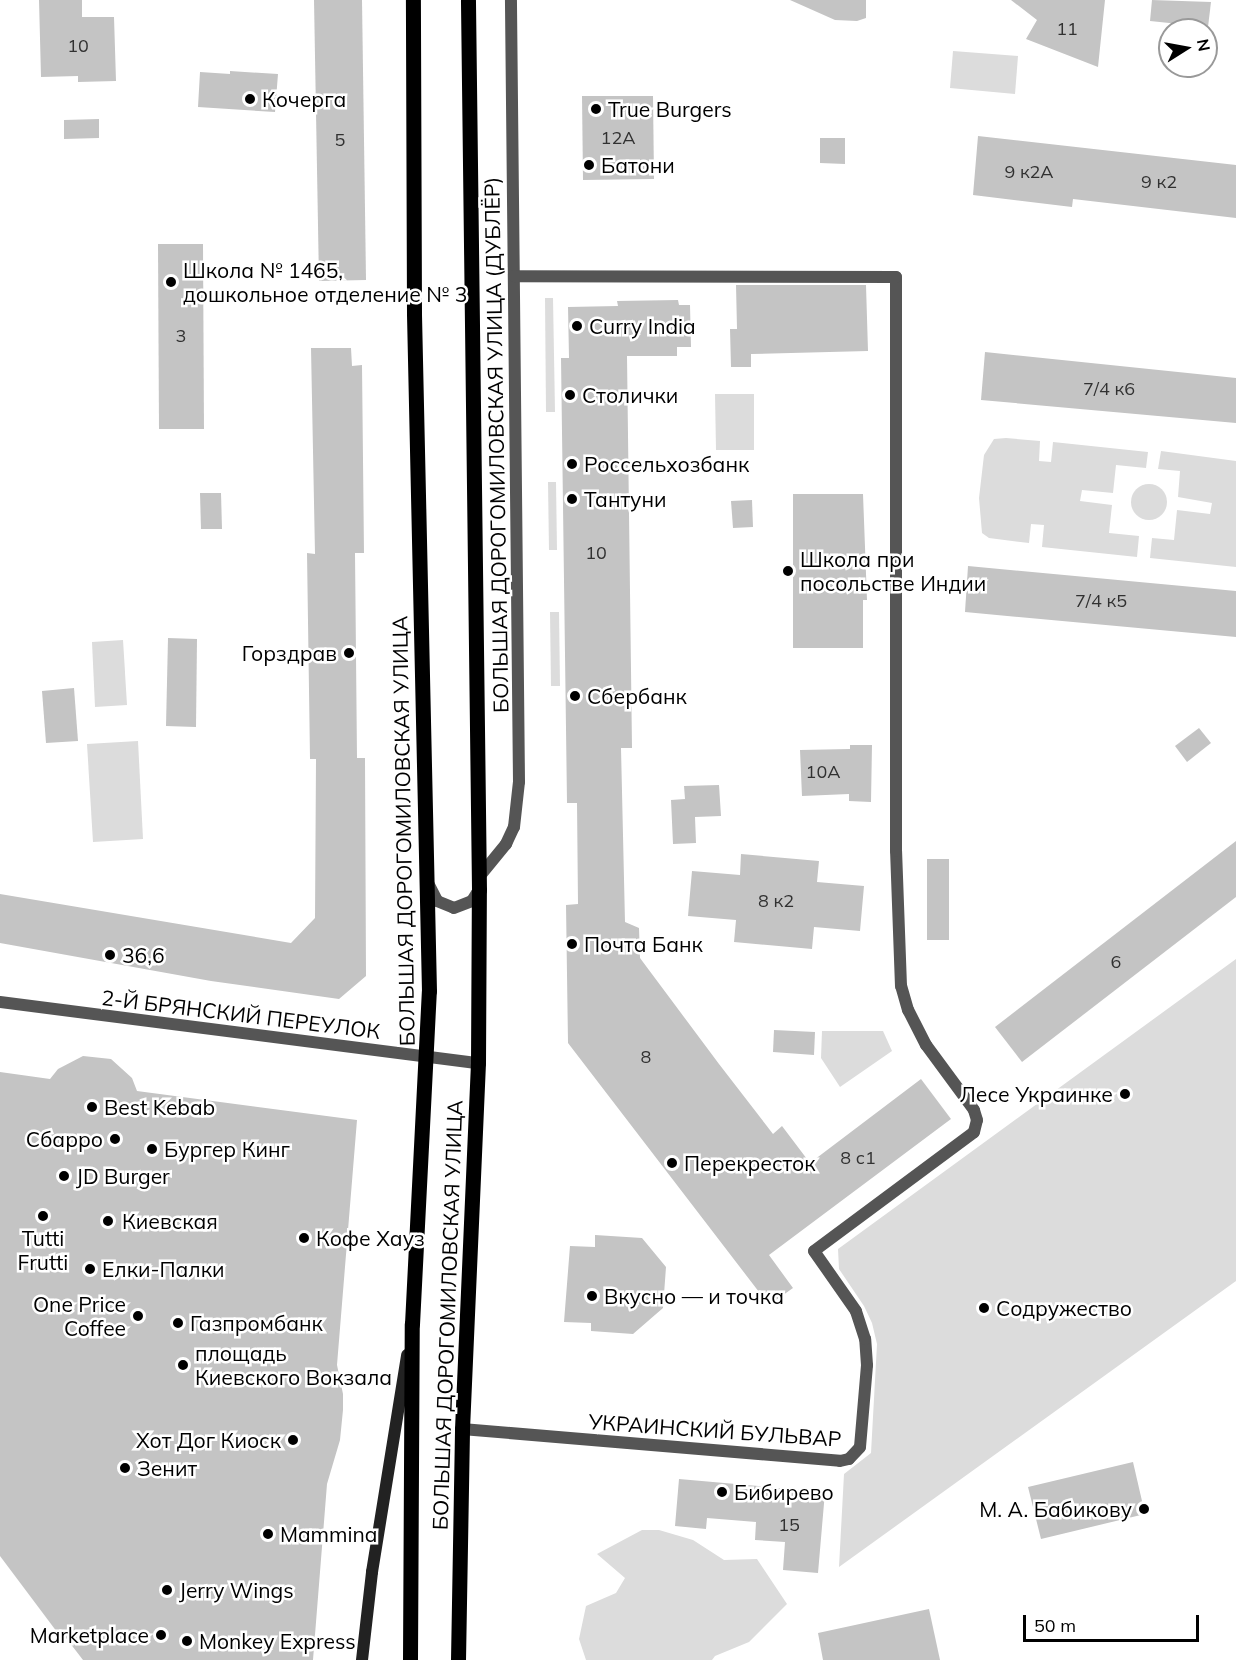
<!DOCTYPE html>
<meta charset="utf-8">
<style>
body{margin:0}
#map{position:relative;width:1236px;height:1660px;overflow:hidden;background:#fff;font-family:Mulish,sans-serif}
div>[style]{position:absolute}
.green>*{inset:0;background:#dcdcdc}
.round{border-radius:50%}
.building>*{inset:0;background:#c4c4c4}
.minor>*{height:12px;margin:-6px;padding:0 6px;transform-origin:6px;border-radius:6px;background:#555}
.tertiary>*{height:12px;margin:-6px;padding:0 6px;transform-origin:6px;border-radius:6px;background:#555}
.secondary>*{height:12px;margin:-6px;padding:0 6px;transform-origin:6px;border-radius:6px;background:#222}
.primary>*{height:15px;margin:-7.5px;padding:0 7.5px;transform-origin:7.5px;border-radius:7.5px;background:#000}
.dots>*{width:16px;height:16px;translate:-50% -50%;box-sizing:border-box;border:3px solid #fff;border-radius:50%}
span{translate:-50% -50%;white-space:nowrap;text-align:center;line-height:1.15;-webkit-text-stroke:5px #fff;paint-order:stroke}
.number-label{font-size:18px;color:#313131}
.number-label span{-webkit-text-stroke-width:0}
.poi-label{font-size:21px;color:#000}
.left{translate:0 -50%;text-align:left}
.right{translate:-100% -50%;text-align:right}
.street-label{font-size:21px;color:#000}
.north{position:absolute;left:1158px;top:18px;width:60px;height:60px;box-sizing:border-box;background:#fff;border:2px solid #999;border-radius:50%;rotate:79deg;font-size:16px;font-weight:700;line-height:24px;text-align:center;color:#000}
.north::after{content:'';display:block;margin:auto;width:21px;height:27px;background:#000;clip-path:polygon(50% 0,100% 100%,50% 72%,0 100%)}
.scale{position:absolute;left:1023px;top:1615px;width:176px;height:27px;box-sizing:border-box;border:3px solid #000;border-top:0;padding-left:8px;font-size:18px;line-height:21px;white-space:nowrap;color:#000;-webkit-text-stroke:4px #fff;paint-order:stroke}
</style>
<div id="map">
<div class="green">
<i style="clip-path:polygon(953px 51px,1018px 56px,1015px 94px,950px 88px)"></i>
<i style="clip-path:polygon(545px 298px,553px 298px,555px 412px,546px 412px)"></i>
<i style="clip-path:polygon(715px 394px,754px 394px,754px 450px,716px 450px)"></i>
<i style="clip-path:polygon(1006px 438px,1040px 441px,1039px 461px,1051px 462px,1053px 442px,1148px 452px,1146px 468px,1116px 465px,1113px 493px,1082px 490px,1080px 501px,1112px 505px,1109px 533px,1139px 536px,1137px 557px,1042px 547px,1044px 525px,1031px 524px,1029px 543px,989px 538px,982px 533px,979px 498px,984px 455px,994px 439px)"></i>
<i style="clip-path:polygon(1161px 451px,1236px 461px,1236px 567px,1150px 558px,1152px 538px,1174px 540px,1177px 510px,1210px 514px,1212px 503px,1178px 497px,1180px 471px,1158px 469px)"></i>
<i style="clip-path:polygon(548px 482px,556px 482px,557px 550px,549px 550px)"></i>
<i class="round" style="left:1131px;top:484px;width:36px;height:36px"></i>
<i style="clip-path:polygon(550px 612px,559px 612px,560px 686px,551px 686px)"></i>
<i style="clip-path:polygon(123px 640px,127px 705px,95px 707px,92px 642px)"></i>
<i style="clip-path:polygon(138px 741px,143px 839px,93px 842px,87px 744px)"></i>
<i style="clip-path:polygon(1236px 959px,1236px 1281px,839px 1567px,844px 1474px,871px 1453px,877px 1344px,872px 1323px,864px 1306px,839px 1269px,838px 1249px)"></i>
<i style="clip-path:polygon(822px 1031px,883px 1031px,892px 1051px,840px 1087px,821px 1058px)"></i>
<i style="clip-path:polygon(642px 1530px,659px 1530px,693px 1540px,724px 1560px,757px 1559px,787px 1604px,749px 1642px,715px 1656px,712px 1660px,586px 1660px,579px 1639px,586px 1606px,616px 1593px,625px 1578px,597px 1554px)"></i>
</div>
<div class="building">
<i style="clip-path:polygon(39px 0,82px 0,82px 17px,114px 17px,116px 81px,78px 82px,78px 76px,41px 77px)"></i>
<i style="clip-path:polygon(314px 0,362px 0,366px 280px,319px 281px)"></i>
<i style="clip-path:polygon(790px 0,866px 0,866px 18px,857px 21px,835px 20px)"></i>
<i style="clip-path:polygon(1011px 0,1105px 0,1098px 67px,1026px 39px,1037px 20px)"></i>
<i style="clip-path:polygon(1152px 0,1211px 2px,1208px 27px,1150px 21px)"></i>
<i style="clip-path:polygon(230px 71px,278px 74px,275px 112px,198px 107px,200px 72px,230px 74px)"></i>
<i style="clip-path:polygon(582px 96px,653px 96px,654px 179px,583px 180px)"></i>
<i style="clip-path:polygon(99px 119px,99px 138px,64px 139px,64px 120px)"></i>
<i style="clip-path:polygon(978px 136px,1236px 165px,1236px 218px,1073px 199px,1072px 207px,973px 195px)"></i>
<i style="clip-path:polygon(820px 138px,845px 138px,845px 164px,820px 163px)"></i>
<i style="clip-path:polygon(158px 244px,203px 244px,204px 429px,159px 429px)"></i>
<i style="clip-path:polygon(736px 285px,866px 285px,868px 351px,751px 354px,751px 367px,731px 367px,730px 329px,737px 329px)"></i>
<i style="clip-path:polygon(678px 300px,679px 305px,690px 305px,691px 347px,677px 347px,677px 356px,627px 356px,632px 748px,621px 748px,625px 922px,639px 928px,640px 958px,719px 1064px,773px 1134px,782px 1126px,810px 1163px,921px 1079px,951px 1119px,769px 1255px,793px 1288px,769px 1305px,568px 1043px,566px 905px,578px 904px,577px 803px,567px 803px,561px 358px,569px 358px,568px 307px,618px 306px,617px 301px)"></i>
<i style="clip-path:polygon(311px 348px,351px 348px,352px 366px,362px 365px,364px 553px,355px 553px,357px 758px,365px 758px,366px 976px,339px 999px,211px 981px,0 943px,0 894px,291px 943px,315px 918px,316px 759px,310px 759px,307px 553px,315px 554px)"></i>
<i style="clip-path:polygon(985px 352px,1236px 378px,1236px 423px,981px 400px)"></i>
<i style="clip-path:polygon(200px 493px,221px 493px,222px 529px,201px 529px)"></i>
<i style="clip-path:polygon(793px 494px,863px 494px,867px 600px,863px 600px,863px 648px,793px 648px)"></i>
<i style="clip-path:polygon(752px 500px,753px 527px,733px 528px,731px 501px)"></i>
<i style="clip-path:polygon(968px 566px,1236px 591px,1236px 637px,965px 612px)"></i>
<i style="clip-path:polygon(168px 638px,197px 639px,196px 727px,166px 726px)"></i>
<i style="clip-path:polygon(74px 688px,78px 741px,46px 743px,42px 691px)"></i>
<i style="clip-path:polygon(1199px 728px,1211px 743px,1187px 762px,1175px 746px)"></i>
<i style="clip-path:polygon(850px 745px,872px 745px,871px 802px,849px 801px,849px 794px,802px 796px,800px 750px,850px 749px)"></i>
<i style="clip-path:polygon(719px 785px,721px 816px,695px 817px,696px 843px,673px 844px,671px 800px,685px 799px,684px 786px)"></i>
<i style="clip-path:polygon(1236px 841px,1236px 897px,1022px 1062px,995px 1027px)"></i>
<i style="clip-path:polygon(741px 854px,819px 861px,817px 882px,864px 886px,860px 931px,814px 927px,812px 949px,734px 942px,736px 920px,688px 916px,692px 871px,740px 875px)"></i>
<i style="clip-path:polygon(927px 859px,949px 859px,949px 940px,927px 940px)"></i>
<i style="clip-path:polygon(774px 1030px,815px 1032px,814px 1055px,773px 1052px)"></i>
<i style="clip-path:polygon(83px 1056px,111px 1059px,132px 1078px,137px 1091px,357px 1120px,337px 1365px,343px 1394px,343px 1410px,340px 1440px,327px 1484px,313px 1660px,83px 1660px,63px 1634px,60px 1636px,0 1556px,0 1072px,50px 1079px,58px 1069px)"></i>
<i style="clip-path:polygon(595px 1235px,642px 1238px,666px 1267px,663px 1308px,633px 1334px,591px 1331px,591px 1323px,564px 1322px,570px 1246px,595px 1247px)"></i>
<i style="clip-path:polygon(1133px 1462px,1145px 1514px,1041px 1539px,1028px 1487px)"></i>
<i style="clip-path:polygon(679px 1479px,825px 1492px,818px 1573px,783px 1570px,785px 1542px,755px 1540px,756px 1522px,707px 1518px,706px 1529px,675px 1526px)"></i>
<i style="clip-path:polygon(929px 1609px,940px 1660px,823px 1660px,818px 1633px)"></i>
</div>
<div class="minor">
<i style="left:479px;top:877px;width:43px;rotate:-50.7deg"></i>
<i style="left:506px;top:844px;width:19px;rotate:-65deg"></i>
<i style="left:514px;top:827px;width:45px;rotate:-83.7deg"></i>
<i style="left:519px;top:782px;width:782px;rotate:-90.59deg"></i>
<i style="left:428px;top:883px;width:20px;rotate:63deg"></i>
<i style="left:437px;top:901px;width:18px;rotate:22deg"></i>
<i style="left:454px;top:908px;width:19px;rotate:-21deg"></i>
<i style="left:472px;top:901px;width:13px;rotate:-58deg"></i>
<i style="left:462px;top:1429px;width:379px;rotate:4.8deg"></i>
<i style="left:840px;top:1461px;width:9px;rotate:-13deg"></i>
<i style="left:849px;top:1459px;width:16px;rotate:-47deg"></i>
<i style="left:860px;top:1447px;width:82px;rotate:-85.1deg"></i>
<i style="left:867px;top:1365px;width:26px;rotate:-94deg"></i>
<i style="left:865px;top:1339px;width:29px;rotate:-108deg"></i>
<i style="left:856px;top:1311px;width:73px;rotate:-125deg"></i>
<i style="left:814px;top:1251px;width:199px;rotate:-36.6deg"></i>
<i style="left:974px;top:1132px;width:12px;rotate:-76deg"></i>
<i style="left:977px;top:1120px;width:10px;rotate:-107deg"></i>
<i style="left:974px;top:1110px;width:81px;rotate:-126.4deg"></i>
<i style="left:926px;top:1045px;width:39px;rotate:-117deg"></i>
<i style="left:908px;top:1010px;width:25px;rotate:-106deg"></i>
<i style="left:901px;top:986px;width:135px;rotate:-92.1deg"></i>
<i style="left:896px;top:851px;width:574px;rotate:-90deg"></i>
<i style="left:896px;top:277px;width:382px;rotate:-179.9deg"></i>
</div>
<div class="tertiary">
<i style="left:0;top:1002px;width:482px;rotate:7.3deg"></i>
</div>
<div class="secondary">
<i style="left:362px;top:1660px;width:89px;rotate:-83.5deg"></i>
<i style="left:372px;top:1572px;width:220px;rotate:-80.8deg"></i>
</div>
<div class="primary">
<i style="left:410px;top:1660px;width:336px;rotate:-89.7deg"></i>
<i style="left:412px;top:1324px;width:333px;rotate:-87.1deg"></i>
<i style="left:429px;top:991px;width:678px;rotate:-91.27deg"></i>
<i style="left:414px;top:313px;width:313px;rotate:-90.2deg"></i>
<i style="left:458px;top:1660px;width:231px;rotate:-89deg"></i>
<i style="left:462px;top:1429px;width:366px;rotate:-87.5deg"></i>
<i style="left:478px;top:1063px;width:173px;rotate:-89.7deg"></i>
<i style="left:479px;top:890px;width:890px;rotate:-90.71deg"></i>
</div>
<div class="dots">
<i style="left:250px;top:99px;background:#000"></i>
<i style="left:596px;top:109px;background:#000"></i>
<i style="left:589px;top:165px;background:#000"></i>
<i style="left:171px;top:282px;background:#000"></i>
<i style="left:577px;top:326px;background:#000"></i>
<i style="left:570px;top:395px;background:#000"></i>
<i style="left:572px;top:464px;background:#000"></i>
<i style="left:572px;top:499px;background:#000"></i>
<i style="left:788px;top:571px;background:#000"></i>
<i style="left:349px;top:653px;background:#000"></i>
<i style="left:575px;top:696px;background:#000"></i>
<i style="left:572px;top:944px;background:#000"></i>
<i style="left:110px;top:955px;background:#000"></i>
<i style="left:1125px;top:1094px;background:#000"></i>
<i style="left:92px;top:1107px;background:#000"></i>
<i style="left:115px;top:1139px;background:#000"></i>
<i style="left:152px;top:1149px;background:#000"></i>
<i style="left:672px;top:1163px;background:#000"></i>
<i style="left:64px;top:1176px;background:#000"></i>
<i style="left:43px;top:1216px;background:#000"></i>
<i style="left:108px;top:1221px;background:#000"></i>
<i style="left:304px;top:1238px;background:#000"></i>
<i style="left:90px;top:1269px;background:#000"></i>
<i style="left:592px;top:1296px;background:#000"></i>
<i style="left:984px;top:1308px;background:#000"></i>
<i style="left:138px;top:1316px;background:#000"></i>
<i style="left:178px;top:1323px;background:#000"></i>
<i style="left:183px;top:1365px;background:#000"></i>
<i style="left:293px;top:1440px;background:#000"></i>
<i style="left:125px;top:1468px;background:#000"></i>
<i style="left:722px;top:1492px;background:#000"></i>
<i style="left:1144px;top:1509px;background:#000"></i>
<i style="left:268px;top:1534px;background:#000"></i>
<i style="left:167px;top:1590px;background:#000"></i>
<i style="left:161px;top:1635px;background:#000"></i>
<i style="left:187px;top:1641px;background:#000"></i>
</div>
<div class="number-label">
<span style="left:1067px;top:29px">11</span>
<span style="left:78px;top:46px">10</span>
<span style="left:618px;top:138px">12А</span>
<span style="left:340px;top:140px">5</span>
<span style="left:1029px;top:172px">9 к2А</span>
<span style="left:1159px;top:182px">9 к2</span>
<span style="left:181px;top:336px">3</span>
<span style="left:1109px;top:389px">7/4 к6</span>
<span style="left:596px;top:553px">10</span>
<span style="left:1101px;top:601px">7/4 к5</span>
<span style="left:823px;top:772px">10А</span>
<span style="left:776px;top:901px">8 к2</span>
<span style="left:1116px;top:962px">6</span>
<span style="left:646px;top:1057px">8</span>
<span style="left:858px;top:1158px">8 с1</span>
<span style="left:789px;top:1525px">15</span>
</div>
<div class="poi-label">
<span class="left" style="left:262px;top:99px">Кочерга</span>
<span class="left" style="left:608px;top:109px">True Burgers</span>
<span class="left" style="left:601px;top:165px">Батони</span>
<span class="left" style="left:183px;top:282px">Школа № 1465,<br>дошкольное отделение № 3</span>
<span class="left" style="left:589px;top:326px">Curry India</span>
<span class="left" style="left:582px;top:395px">Столички</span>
<span class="left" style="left:584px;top:464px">Россельхозбанк</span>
<span class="left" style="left:584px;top:499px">Тантуни</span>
<span class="left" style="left:800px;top:571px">Школа при<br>посольстве Индии</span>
<span class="right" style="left:337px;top:653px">Горздрав</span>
<span class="left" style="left:587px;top:696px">Сбербанк</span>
<span class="left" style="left:584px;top:944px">Почта Банк</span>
<span class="left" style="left:122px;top:955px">36,6</span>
<span class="right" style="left:1113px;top:1094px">Лесе Украинке</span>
<span class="left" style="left:104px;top:1107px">Best Kebab</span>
<span class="right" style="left:103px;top:1139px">Сбарро</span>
<span class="left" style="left:164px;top:1149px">Бургер Кинг</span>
<span class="left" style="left:684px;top:1163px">Перекресток</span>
<span class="left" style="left:76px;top:1176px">JD Burger</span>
<span class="left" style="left:122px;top:1221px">Киевская</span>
<span style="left:43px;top:1250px">Tutti<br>Frutti</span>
<span class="left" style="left:316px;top:1238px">Кофе Хауз</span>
<span class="left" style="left:102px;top:1269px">Елки-Палки</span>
<span class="left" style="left:604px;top:1296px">Вкусно — и точка</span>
<span class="right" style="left:126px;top:1316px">One Price<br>Coffee</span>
<span class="left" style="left:996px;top:1308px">Содружество</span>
<span class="left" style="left:190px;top:1323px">Газпромбанк</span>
<span class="left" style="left:195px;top:1365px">площадь<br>Киевского Вокзала</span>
<span class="right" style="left:281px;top:1440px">Хот Дог Киоск</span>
<span class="left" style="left:137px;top:1468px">Зенит</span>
<span class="left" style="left:734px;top:1492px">Бибирево</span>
<span class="right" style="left:1132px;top:1509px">М. А. Бабикову</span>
<span class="left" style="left:280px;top:1534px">Mammina</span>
<span class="left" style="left:179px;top:1590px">Jerry Wings</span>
<span class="right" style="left:149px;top:1635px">Marketplace</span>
<span class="left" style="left:199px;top:1641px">Monkey Express</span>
</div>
<div class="street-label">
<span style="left:496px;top:445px;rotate:-91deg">БОЛЬШАЯ ДОРОГОМИЛОВСКАЯ УЛИЦА (ДУБЛЁР)</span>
<span style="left:403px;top:831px;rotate:-91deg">БОЛЬШАЯ ДОРОГОМИЛОВСКАЯ УЛИЦА</span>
<span style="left:241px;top:1014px;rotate:7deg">2-Й БРЯНСКИЙ ПЕРЕУЛОК</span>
<span style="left:447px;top:1315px;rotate:-88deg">БОЛЬШАЯ ДОРОГОМИЛОВСКАЯ УЛИЦА</span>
<span style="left:715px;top:1430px;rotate:4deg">УКРАИНСКИЙ БУЛЬВАР</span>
</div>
<div class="north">N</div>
<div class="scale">50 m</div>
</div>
